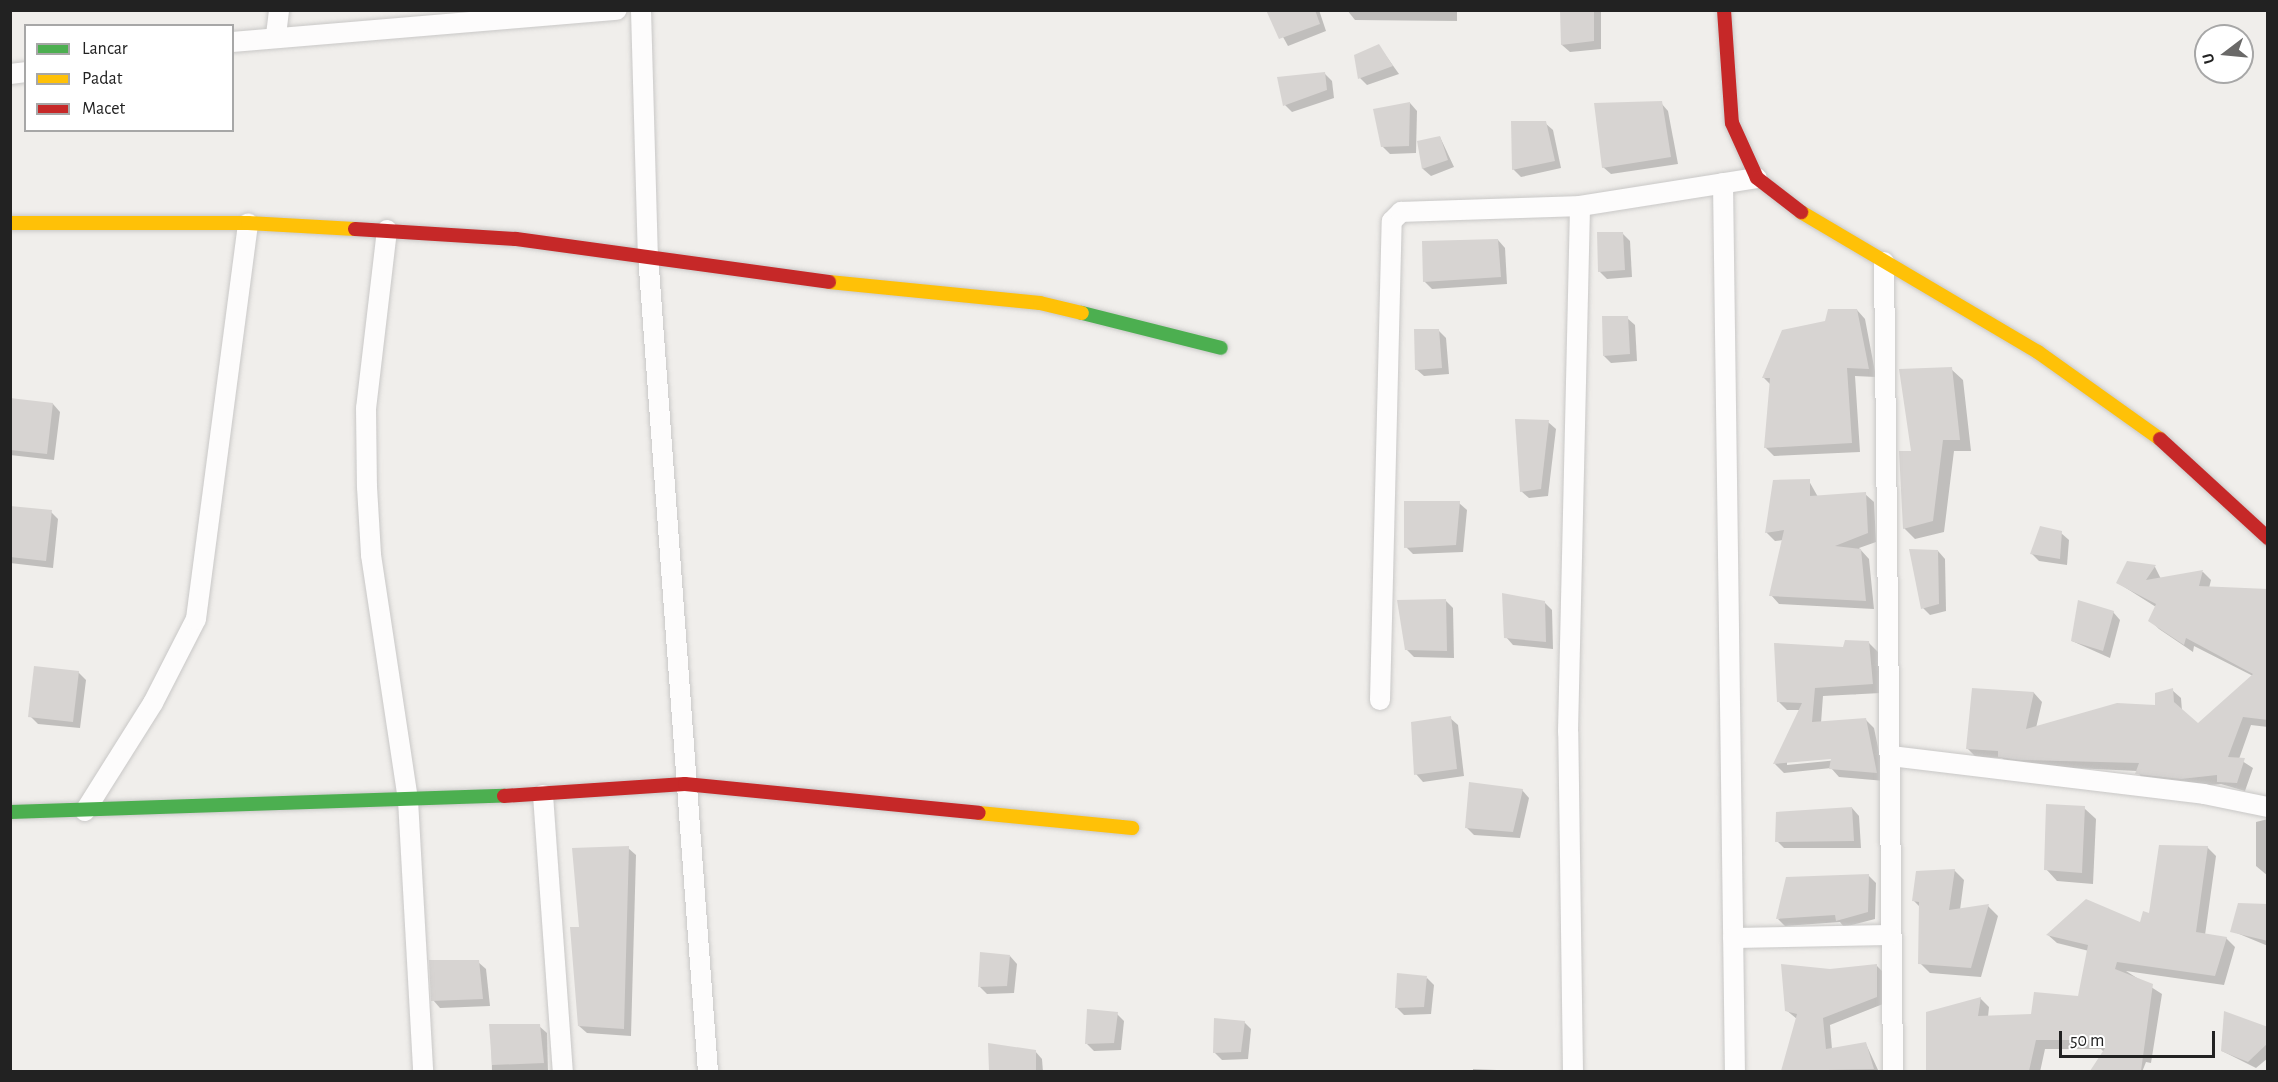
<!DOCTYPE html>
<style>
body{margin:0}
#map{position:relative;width:2278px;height:1082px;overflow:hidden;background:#f0eeeb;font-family:"Alegreya Sans",sans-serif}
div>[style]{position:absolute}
.shadow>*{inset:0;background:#0003}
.building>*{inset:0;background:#d7d4d2}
.roads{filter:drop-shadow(0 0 2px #c9c8c7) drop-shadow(0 0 2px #c9c8c7)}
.street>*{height:20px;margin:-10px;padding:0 10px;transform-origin:10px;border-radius:10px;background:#fdfcfc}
.fast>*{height:14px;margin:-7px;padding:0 7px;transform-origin:7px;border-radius:7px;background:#4caf50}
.slow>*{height:14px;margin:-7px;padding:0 7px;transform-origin:7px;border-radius:7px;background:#ffc107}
.jam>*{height:14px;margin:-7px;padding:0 7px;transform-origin:7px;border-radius:7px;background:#c62828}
span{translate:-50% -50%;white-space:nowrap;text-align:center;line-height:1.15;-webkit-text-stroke:5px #fff;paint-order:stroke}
.frame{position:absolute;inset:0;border:12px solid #222;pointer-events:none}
.legend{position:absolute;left:24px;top:24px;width:210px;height:108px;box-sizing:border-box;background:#fff;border:2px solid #a7a7a7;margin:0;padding:8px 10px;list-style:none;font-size:18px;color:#222}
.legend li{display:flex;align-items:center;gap:12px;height:30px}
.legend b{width:30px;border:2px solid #a7a7a7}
.north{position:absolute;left:2194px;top:24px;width:60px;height:60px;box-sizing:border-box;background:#fff;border:2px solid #a7a7a7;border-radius:50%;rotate:254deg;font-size:16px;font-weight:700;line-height:24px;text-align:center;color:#222}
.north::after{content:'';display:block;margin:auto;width:21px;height:27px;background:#6a6968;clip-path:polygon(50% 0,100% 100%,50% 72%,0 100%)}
.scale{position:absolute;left:2059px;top:1031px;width:156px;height:27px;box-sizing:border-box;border:3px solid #222;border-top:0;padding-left:8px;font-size:18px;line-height:21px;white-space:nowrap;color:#222;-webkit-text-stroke:4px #fff;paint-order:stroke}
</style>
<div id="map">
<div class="shadow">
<i style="clip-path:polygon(1268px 10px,1319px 10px,1326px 31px,1288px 46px)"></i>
<i style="clip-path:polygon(1347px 10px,1457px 10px,1457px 21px,1355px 20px)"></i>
<i style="clip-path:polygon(1562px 10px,1601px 10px,1601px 49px,1570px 52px,1562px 45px)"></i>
<i style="clip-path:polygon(1379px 46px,1399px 74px,1367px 85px,1360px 78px)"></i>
<i style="clip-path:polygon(1325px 74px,1332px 81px,1334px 98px,1292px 112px,1285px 105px)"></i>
<i style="clip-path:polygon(1410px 103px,1417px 111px,1416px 153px,1390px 154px,1383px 147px)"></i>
<i style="clip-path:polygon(1661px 103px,1668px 111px,1678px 164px,1611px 174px,1603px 167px)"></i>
<i style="clip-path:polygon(1545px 123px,1553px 130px,1561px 168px,1521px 177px,1513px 169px)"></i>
<i style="clip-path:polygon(1440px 137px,1454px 167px,1431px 176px,1423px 169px,1419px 143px)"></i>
<i style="clip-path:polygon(1622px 233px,1630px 241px,1632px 277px,1607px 279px,1599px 271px)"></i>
<i style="clip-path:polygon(1498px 240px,1505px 248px,1507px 284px,1432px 289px,1424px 281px)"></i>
<i style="clip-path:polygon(1857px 310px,1865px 319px,1876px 377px,1855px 376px,1860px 452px,1774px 456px,1765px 447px,1771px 385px,1764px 378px,1826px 322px)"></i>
<i style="clip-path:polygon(1627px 318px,1635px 325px,1637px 361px,1611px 363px,1604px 356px)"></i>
<i style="clip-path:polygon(1439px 331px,1446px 338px,1449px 374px,1424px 376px,1416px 369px)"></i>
<i style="clip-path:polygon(1951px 369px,1963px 380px,1971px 451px,1954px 451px,1944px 532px,1915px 539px,1904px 528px,1913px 452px)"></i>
<i style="clip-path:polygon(10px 399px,53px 404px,60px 412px,54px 460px,10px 455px)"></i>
<i style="clip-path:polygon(1548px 422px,1556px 429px,1548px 496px,1529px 498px,1521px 491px)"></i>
<i style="clip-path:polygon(1809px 481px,1818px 497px,1865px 494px,1874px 502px,1876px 542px,1859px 548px,1869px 559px,1874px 609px,1779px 604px,1771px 595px,1783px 540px,1775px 541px,1766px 532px)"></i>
<i style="clip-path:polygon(1459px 503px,1467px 510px,1463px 552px,1413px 554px,1406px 547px)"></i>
<i style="clip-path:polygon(10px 507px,51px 512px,58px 519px,53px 568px,10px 563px)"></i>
<i style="clip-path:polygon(2061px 533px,2069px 540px,2067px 565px,2039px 561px,2032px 554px)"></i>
<i style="clip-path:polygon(1938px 551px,1945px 559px,1946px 611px,1930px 615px,1923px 608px)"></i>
<i style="clip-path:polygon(2128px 563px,2155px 567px,2161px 579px,2203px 572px,2211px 580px,2209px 588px,2268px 627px,2268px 727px,2251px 725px,2239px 759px,2253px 768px,2245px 791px,2221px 784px,2191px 787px,2145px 782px,2137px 771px,2009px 765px,2002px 758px,1976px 757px,1967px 748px,1973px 689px,2034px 693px,2042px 702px,2036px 728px,2157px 707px,2172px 690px,2181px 698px,2182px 711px,2198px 725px,2253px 676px,2194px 646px,2193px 652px,2159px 629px,2150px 620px,2156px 607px,2118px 583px)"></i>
<i style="clip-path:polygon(1445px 600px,1453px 608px,1454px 658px,1414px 657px,1406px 649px)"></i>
<i style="clip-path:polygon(1544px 602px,1552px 610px,1553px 649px,1513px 645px,1506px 637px)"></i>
<i style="clip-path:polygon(2113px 612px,2120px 620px,2110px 658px,2072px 641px)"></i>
<i style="clip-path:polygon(evenodd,1869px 643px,1878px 652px,1881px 693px,1823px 696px,1821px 723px,1865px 719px,1874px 728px,1885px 781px,1839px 777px,1831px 768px,1784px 773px,1775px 764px,1800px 710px,1787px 710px,1778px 701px,1844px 648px,1869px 643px,1838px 757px,1838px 760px,1787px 765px,1787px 762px,1838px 757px)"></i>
<i style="clip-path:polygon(78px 672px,86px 680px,80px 728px,38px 724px,30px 716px)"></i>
<i style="clip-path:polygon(1450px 718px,1458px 725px,1464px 776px,1423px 782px,1416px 774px)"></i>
<i style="clip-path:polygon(1522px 790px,1529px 798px,1520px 838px,1474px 835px,1466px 827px)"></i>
<i style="clip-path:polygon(1852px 808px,1859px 816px,1861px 848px,1784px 848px,1777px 841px)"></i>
<i style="clip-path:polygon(2084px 808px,2096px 819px,2093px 884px,2057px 881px,2046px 869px)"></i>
<i style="clip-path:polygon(2268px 819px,2268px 876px,2256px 866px,2256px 822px)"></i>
<i style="clip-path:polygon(2207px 847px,2216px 856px,2205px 935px,2226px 938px,2235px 947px,2224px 985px,2126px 971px,2162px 994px,2151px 1063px,2146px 1062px,2142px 1072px,2092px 1072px,2104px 1052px,2101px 1049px,2045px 1049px,2040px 1072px,1927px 1072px,1928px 1013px,1980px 998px,1989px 1007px,1988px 1017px,2032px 1015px,2079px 997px,2089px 951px,2057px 943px,2048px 935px,2140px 924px)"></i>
<i style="clip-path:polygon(628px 848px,636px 855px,631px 1036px,587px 1033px,579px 1026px)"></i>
<i style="clip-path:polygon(1954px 870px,1964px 880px,1960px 910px,1988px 906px,1998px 916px,1981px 977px,1930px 973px,1920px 963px,1921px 908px,1914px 901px)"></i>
<i style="clip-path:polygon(1868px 875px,1876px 883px,1875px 919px,1844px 927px,1840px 922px,1785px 926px,1778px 919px)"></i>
<i style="clip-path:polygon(2268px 906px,2268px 946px,2232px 931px)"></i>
<i style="clip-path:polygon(1010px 956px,1017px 964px,1014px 993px,987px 994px,980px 987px)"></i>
<i style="clip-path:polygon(478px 962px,486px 969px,490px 1006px,440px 1008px,433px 1000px)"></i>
<i style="clip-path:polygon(1877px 966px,1884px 973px,1883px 1004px,1830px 1025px,1832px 1049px,1866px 1044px,1879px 1072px,1783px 1072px,1797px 1019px,1786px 1010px,1830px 970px)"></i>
<i style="clip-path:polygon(1427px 978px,1434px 985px,1431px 1014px,1404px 1015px,1397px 1008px)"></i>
<i style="clip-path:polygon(1117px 1014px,1124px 1021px,1121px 1050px,1094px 1051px,1087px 1044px)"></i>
<i style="clip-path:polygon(1244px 1022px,1251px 1029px,1248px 1059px,1222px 1060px,1214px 1052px)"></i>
<i style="clip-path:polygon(491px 1025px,539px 1026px,547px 1033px,548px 1072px,492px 1072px)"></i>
<i style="clip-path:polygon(2268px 1029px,2268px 1058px,2256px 1068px,2222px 1051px)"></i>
<i style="clip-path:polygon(990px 1045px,1035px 1051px,1042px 1059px,1043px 1072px,991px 1072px)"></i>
<i style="clip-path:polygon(1473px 1069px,1497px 1070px,1499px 1072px,1473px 1072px)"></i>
</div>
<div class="building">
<i style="clip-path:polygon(1266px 10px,1315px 10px,1320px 24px,1279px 39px)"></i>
<i style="clip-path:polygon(1560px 10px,1594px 10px,1594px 41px,1561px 45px)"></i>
<i style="clip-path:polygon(1379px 44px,1393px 66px,1358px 79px,1354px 55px)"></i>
<i style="clip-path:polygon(1325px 72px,1327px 90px,1283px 106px,1277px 77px)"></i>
<i style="clip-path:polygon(1662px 101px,1671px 157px,1602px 168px,1594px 103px)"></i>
<i style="clip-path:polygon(1410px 102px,1409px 146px,1381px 147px,1373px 109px)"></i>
<i style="clip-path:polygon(1511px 121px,1546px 121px,1555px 161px,1512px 170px)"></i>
<i style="clip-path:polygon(1440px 136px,1448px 160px,1422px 169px,1417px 141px)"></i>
<i style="clip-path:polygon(1597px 232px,1623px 232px,1625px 270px,1598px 272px)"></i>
<i style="clip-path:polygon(1498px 239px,1501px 277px,1423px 282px,1422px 241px)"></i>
<i style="clip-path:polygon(1828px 309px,1857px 309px,1869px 369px,1847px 368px,1852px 443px,1764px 448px,1770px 378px,1762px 378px,1782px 330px,1825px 321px)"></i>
<i style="clip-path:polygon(1602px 316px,1628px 316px,1630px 354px,1603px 356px)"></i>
<i style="clip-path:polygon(1414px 329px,1439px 329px,1442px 368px,1415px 370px)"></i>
<i style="clip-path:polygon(1952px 367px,1960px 440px,1943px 440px,1933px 521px,1903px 529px,1899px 451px,1911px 451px,1899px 369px)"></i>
<i style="clip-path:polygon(10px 398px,53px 403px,47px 454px,10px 450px)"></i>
<i style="clip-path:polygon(1515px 419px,1549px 420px,1541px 489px,1520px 492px)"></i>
<i style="clip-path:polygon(1810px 479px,1810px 496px,1866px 492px,1868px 533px,1835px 546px,1861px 549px,1866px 601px,1769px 596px,1784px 530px,1765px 533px,1773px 480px)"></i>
<i style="clip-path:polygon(1404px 501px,1460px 501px,1456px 545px,1404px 548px)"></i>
<i style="clip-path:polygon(10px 506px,52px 510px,46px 561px,10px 557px)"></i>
<i style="clip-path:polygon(2040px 526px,2062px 531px,2060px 559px,2030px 554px)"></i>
<i style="clip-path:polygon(1909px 549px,1938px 550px,1939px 604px,1921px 609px)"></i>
<i style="clip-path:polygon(2127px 561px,2156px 565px,2146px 580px,2203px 570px,2199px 586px,2268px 589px,2268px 720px,2243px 717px,2228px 757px,2245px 758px,2237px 783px,2217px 782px,2217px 775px,2181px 779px,2135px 774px,2139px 763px,2020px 760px,1998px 757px,1998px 751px,1966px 749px,1972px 688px,2034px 692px,2026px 729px,2117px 703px,2155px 705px,2155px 693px,2173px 688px,2174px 702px,2198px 723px,2253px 674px,2186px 638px,2184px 645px,2148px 621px,2156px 604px,2116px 583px)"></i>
<i style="clip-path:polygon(1502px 593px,1545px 601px,1546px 642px,1504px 638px)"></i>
<i style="clip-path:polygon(1446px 599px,1447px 651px,1405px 650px,1397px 600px)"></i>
<i style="clip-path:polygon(2078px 600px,2114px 611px,2103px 651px,2071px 641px)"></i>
<i style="clip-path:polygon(1845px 640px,1869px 641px,1873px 684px,1815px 688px,1812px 722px,1866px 718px,1877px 773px,1829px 769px,1831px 759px,1773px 764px,1802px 703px,1777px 702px,1774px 643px,1843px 647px)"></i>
<i style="clip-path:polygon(34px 666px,79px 671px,73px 722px,28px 717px)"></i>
<i style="clip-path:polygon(1451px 716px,1457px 769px,1414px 775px,1411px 722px)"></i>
<i style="clip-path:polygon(1469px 782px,1523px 789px,1513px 832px,1465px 828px)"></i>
<i style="clip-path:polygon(2046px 804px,2085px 806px,2082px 873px,2044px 870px)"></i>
<i style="clip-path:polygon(1852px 807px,1854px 841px,1775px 842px,1776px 812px)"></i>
<i style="clip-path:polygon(2159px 845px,2208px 846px,2196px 932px,2227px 937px,2215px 976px,2117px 962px,2115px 969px,2153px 984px,2141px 1071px,2090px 1071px,2105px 1048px,2096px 1046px,2097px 1040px,2036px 1040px,2029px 1071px,1926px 1071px,1926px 1012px,1981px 997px,1978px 1016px,2031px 1014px,2034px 992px,2078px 996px,2088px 945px,2046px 935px,2086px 899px,2140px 922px,2143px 911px,2149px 913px)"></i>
<i style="clip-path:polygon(629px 846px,624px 1029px,578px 1026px,570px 927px,579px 927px,572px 848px)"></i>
<i style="clip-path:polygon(1955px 869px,1949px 910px,1989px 904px,1971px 968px,1918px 964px,1919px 902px,1912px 901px,1916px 871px)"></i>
<i style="clip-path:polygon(1869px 874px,1868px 912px,1836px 921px,1835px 915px,1776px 919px,1786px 877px)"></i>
<i style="clip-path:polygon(2238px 903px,2268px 904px,2268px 941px,2230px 932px)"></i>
<i style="clip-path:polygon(980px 952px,1010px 955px,1007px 986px,978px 987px)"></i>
<i style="clip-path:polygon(429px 960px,479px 960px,483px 999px,431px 1001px)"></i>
<i style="clip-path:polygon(1781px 964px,1830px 969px,1877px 964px,1877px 997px,1823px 1018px,1826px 1049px,1866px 1042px,1874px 1069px,1781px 1071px,1797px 1014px,1785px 1011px)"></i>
<i style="clip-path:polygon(1397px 973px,1427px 976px,1424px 1007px,1395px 1008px)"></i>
<i style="clip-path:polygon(1087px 1009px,1118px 1012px,1114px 1043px,1085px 1044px)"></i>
<i style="clip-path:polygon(2224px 1011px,2268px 1027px,2268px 1043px,2248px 1062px,2221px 1051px)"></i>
<i style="clip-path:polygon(1214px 1018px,1245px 1021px,1241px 1052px,1213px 1053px)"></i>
<i style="clip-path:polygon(489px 1024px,540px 1024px,544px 1063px,492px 1065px)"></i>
<i style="clip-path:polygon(988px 1043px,1036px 1050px,1036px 1071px,989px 1071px)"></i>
</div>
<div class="roads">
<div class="street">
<i style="left:641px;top:10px;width:245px;rotate:88.4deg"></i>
<i style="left:648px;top:255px;width:819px;rotate:85.8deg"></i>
<i style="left:276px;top:35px;width:25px;rotate:-83deg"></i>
<i style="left:232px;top:42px;width:386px;rotate:-4.8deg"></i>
<i style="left:10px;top:74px;width:16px;rotate:-7deg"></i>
<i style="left:1723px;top:183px;width:889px;rotate:89.23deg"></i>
<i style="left:387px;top:230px;width:179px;rotate:96.7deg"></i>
<i style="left:366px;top:408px;width:79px;rotate:89.3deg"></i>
<i style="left:367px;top:487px;width:68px;rotate:86.6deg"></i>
<i style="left:371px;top:555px;width:248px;rotate:81.4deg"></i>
<i style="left:408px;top:800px;width:272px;rotate:86.8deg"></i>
<i style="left:1884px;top:262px;width:810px;rotate:89.36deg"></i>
<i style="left:1380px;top:700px;width:479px;rotate:-88.6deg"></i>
<i style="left:1392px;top:221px;width:13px;rotate:-45deg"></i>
<i style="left:1401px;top:212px;width:179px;rotate:-1.9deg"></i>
<i style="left:1891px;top:756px;width:315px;rotate:6.9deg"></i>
<i style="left:2204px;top:794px;width:65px;rotate:11.5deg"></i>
<i style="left:543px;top:795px;width:278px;rotate:85.9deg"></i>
<i style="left:85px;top:811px;width:128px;rotate:-57.8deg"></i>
<i style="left:153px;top:703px;width:94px;rotate:-62.9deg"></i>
<i style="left:196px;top:619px;width:399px;rotate:-82.5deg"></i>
<i style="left:1733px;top:938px;width:158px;rotate:-1.1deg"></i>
<i style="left:1573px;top:1072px;width:340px;rotate:-90.8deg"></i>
<i style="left:1568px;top:732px;width:526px;rotate:-88.69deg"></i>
<i style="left:1580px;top:206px;width:179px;rotate:-9deg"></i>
</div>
<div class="fast">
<i style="left:1082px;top:313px;width:143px;rotate:14.1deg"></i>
<i style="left:10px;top:812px;width:494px;rotate:-1.9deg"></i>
</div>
<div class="slow">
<i style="left:1801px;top:212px;width:275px;rotate:30.6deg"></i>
<i style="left:2038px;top:352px;width:150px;rotate:35.5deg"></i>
<i style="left:10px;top:223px;width:238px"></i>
<i style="left:248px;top:223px;width:107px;rotate:3.2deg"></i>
<i style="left:829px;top:282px;width:212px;rotate:5.7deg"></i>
<i style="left:1040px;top:303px;width:43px;rotate:13.4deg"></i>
<i style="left:979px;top:813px;width:154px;rotate:5.6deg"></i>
</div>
<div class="jam">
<i style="left:1724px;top:10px;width:113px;rotate:86deg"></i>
<i style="left:1732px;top:123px;width:60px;rotate:65.6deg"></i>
<i style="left:1757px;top:178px;width:56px;rotate:37.7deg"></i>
<i style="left:355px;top:229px;width:161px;rotate:3.6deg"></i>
<i style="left:516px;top:239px;width:316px;rotate:7.8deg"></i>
<i style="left:2160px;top:439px;width:147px;rotate:42.5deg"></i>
<i style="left:504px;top:796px;width:181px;rotate:-3.8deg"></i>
<i style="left:685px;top:784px;width:295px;rotate:5.6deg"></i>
</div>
</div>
<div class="frame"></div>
<ul class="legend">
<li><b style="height:8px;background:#4caf50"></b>Lancar</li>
<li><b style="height:8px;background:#ffc107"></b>Padat</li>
<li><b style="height:8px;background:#c62828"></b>Macet</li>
</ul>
<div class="north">U</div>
<div class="scale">50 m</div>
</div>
